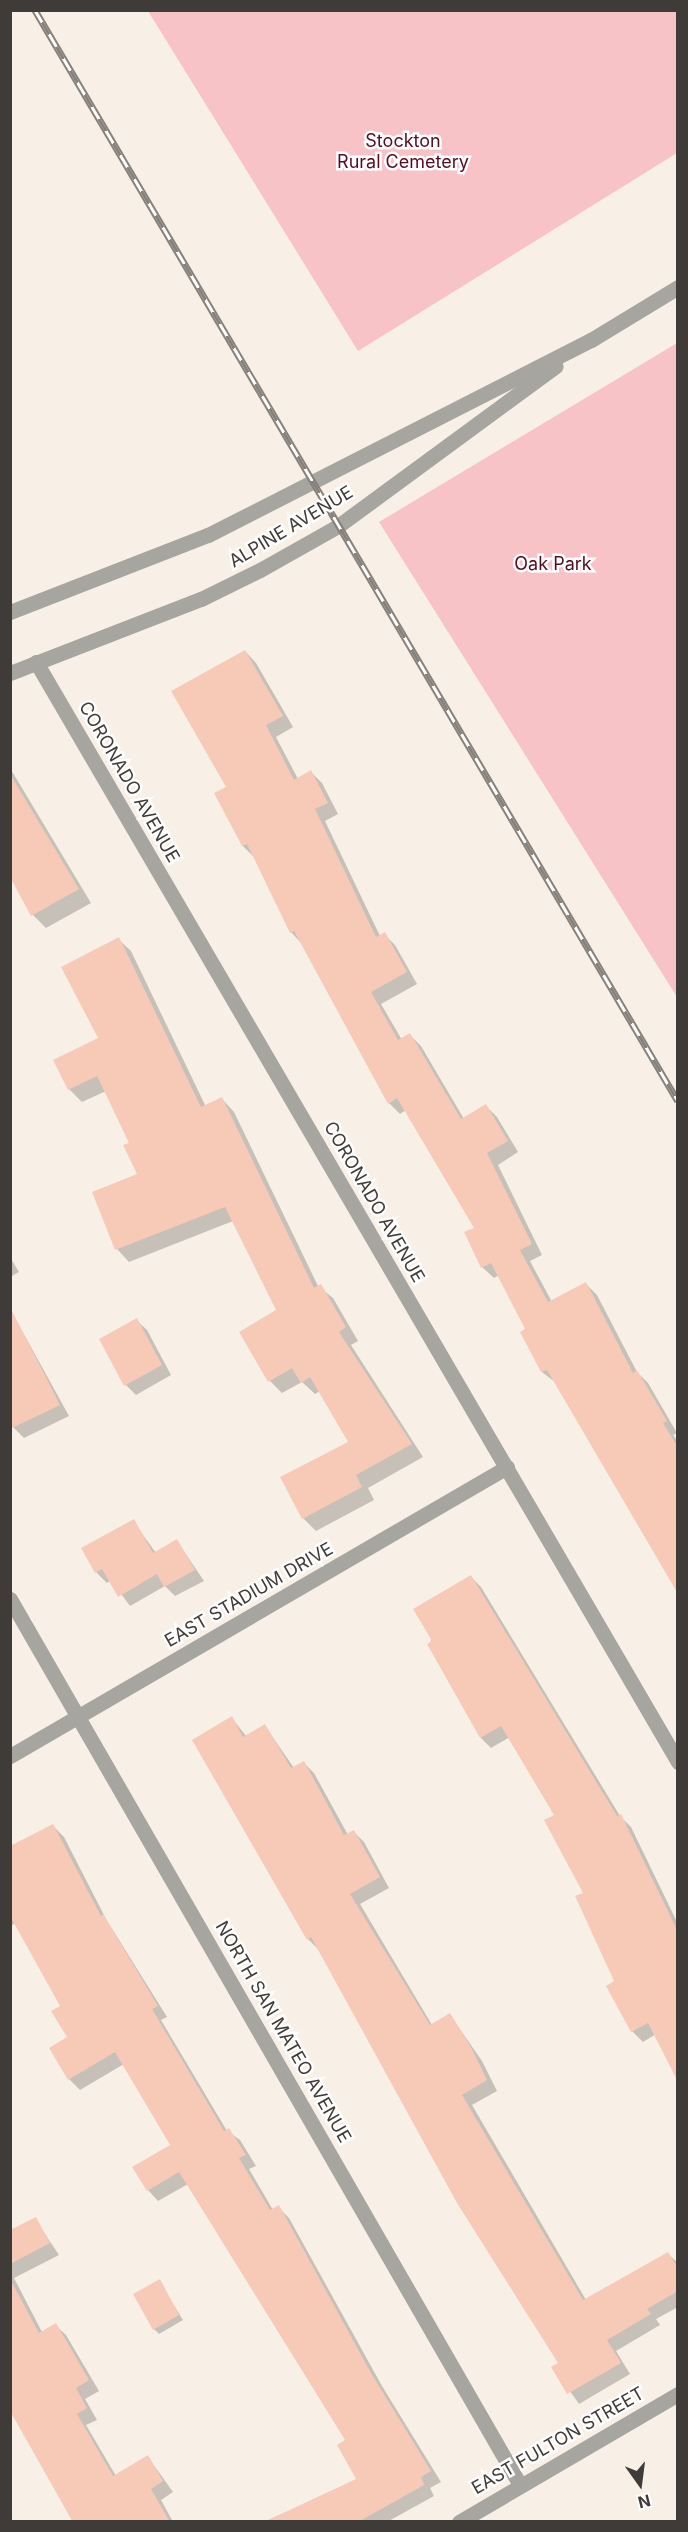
<!DOCTYPE html>
<style>
body{margin:0}
#map{position:relative;width:688px;height:2532px;overflow:hidden;background:#f8f0e6;font-family:Inter,sans-serif}
div>[style]{position:absolute}
.green>*{inset:0;background:#f7c3c7}
.shadow>*{inset:0;background:#0003}
.building>*{inset:0;background:#f7cab8}
.minor>*{height:15px;margin:-7.5px;padding:0 7.5px;transform-origin:7.5px;border-radius:7.5px;background:#a6a5a0}
.tertiary>*{height:15px;margin:-7.5px;padding:0 7.5px;transform-origin:7.5px;border-radius:7.5px;background:#a6a5a0}
.rail>*{height:7px;margin-top:-3.5px;transform-origin:0;background:repeating-linear-gradient(90deg,#fefefe 0 14px,#87817c 0 28px);box-sizing:border-box;border-block:2px solid #87817c}
span{translate:-50% -50%;white-space:nowrap;text-align:center;line-height:1.15;-webkit-text-stroke:5px #fefefe;paint-order:stroke}
.park-label{font-size:18px;color:#530e1d}
.street-label{font-size:18px;color:#3f3b38}
.frame{position:absolute;inset:0;border:12px solid #3f3b38;pointer-events:none}
.north{position:absolute;left:610px;top:2454px;width:60px;height:60px;-webkit-text-stroke:4px #fefefe;paint-order:stroke;rotate:166deg;font-size:16px;font-weight:700;line-height:24px;text-align:center;color:#3f3b38}
.north::after{content:'';display:block;margin:auto;width:21px;height:27px;background:#3f3b38;clip-path:polygon(50% 0,100% 100%,50% 72%,0 100%)}
</style>
<div id="map">
<div class="green">
<i style="clip-path:polygon(148px 11px,677px 11px,677px 153px,358px 351px)"></i>
<i style="clip-path:polygon(677px 343px,677px 997px,379px 522px)"></i>
</div>
<div class="shadow">
<i style="clip-path:polygon(245px 651px,256px 663px,293px 727px,276px 737px,298px 779px,311px 772px,322px 783px,338px 814px,325px 821px,380px 936px,384px 934px,395px 945px,417px 984px,381px 1004px,402px 1040px,410px 1035px,421px 1046px,464px 1119px,486px 1106px,497px 1117px,518px 1152px,498px 1165px,542px 1255px,530px 1261px,552px 1302px,586px 1284px,597px 1295px,637px 1372px,648px 1383px,677px 1433px,673px 1435px,678px 1442px,678px 1592px,555px 1382px,542px 1372px,522px 1333px,527px 1330px,499px 1275px,494px 1278px,482px 1267px,476px 1228px,406px 1110px,400px 1114px,389px 1103px,302px 944px,291px 932px,254px 857px,243px 846px,228px 787px)"></i>
<i style="clip-path:polygon(10px 768px,91px 903px,46px 928px,33px 915px,10px 874px)"></i>
<i style="clip-path:polygon(118px 939px,131px 951px,206px 1107px,222px 1099px,234px 1112px,318px 1286px,333px 1298px,358px 1341px,351px 1345px,423px 1457px,368px 1488px,374px 1500px,316px 1531px,303px 1518px,350px 1442px,320px 1391px,315px 1394px,302px 1382px,282px 1393px,270px 1381px,278px 1310px,233px 1221px,129px 1262px,117px 1249px,94px 1192px,139px 1175px,131px 1143px,106px 1091px,82px 1102px,69px 1089px,100px 1038px)"></i>
<i style="clip-path:polygon(10px 1257px,19px 1272px,10px 1277px)"></i>
<i style="clip-path:polygon(10px 1309px,69px 1416px,24px 1438px,13px 1427px)"></i>
<i style="clip-path:polygon(136px 1320px,147px 1330px,171px 1375px,136px 1395px,126px 1385px)"></i>
<i style="clip-path:polygon(133px 1521px,156px 1553px,177px 1541px,204px 1581px,175px 1596px,165px 1586px,130px 1606px,111px 1580px,107px 1583px,96px 1572px)"></i>
<i style="clip-path:polygon(471px 1577px,481px 1587px,620px 1816px,631px 1827px,678px 1924px,678px 2079px,656px 2034px,643px 2042px,632px 2031px,556px 1815px,510px 1737px,491px 1748px,481px 1738px,429px 1644px)"></i>
<i style="clip-path:polygon(232px 1718px,246px 1736px,265px 1726px,294px 1768px,304px 1763px,314px 1773px,348px 1835px,354px 1832px,364px 1842px,389px 1888px,360px 1904px,432px 2025px,450px 2015px,482px 2061px,497px 2091px,472px 2105px,586px 2300px,668px 2254px,678px 2263px,678px 2307px,656px 2319px,660px 2325px,616px 2351px,630px 2374px,579px 2404px,553px 2367px,560px 2364px,318px 1949px,308px 1939px)"></i>
<i style="clip-path:polygon(53px 1826px,64px 1837px,106px 1919px,167px 2017px,161px 2020px,227px 2131px,240px 2140px,256px 2166px,249px 2169px,273px 2210px,278px 2207px,289px 2218px,382px 2386px,441px 2482px,430px 2488px,434px 2496px,387px 2522px,264px 2522px,358px 2480px,347px 2441px,188px 2184px,158px 2201px,148px 2190px,172px 2146px,124px 2064px,80px 2090px,69px 2079px,69px 2037px,62px 2007px,16px 1923px,10px 1926px,10px 1848px)"></i>
<i style="clip-path:polygon(35px 2219px,59px 2255px,14px 2278px,42px 2332px,55px 2325px,66px 2335px,99px 2391px,85px 2399px,97px 2420px,86px 2425px,116px 2476px,148px 2457px,173px 2492px,161px 2500px,173px 2522px,73px 2522px,10px 2409px,10px 2232px)"></i>
<i style="clip-path:polygon(159px 2281px,183px 2320px,159px 2334px,154px 2329px)"></i>
</div>
<div class="building">
<i style="clip-path:polygon(245px 650px,283px 716px,266px 725px,294px 780px,311px 770px,328px 803px,315px 809px,376px 937px,385px 932px,407px 972px,371px 992px,398px 1040px,410px 1033px,461px 1119px,486px 1104px,508px 1141px,487px 1153px,532px 1244px,520px 1250px,548px 1302px,586px 1282px,633px 1373px,637px 1370px,667px 1421px,663px 1423px,678px 1447px,678px 1594px,547px 1370px,541px 1372px,520px 1332px,525px 1329px,491px 1263px,481px 1268px,464px 1232px,474px 1228px,397px 1098px,388px 1104px,294px 931px,290px 933px,247px 844px,242px 846px,214px 793px,226px 787px,171px 691px)"></i>
<i style="clip-path:polygon(10px 774px,79px 889px,31px 916px,10px 877px)"></i>
<i style="clip-path:polygon(119px 937px,201px 1107px,222px 1097px,314px 1288px,321px 1284px,346px 1327px,339px 1332px,412px 1444px,356px 1475px,362px 1487px,302px 1519px,280px 1477px,348px 1442px,310px 1377px,301px 1383px,292px 1368px,268px 1382px,239px 1332px,276px 1310px,225px 1207px,115px 1250px,92px 1192px,137px 1174px,123px 1145px,129px 1143px,97px 1076px,68px 1090px,53px 1060px,98px 1038px,61px 967px)"></i>
<i style="clip-path:polygon(10px 1307px,60px 1405px,10px 1429px)"></i>
<i style="clip-path:polygon(137px 1318px,162px 1365px,124px 1386px,99px 1339px)"></i>
<i style="clip-path:polygon(134px 1519px,153px 1553px,177px 1539px,195px 1570px,164px 1587px,157px 1574px,118px 1597px,102px 1569px,95px 1573px,81px 1548px)"></i>
<i style="clip-path:polygon(471px 1575px,617px 1816px,621px 1814px,678px 1932px,678px 2082px,648px 2023px,631px 2032px,606px 1986px,614px 1981px,575px 1896px,583px 1893px,544px 1820px,554px 1815px,501px 1726px,480px 1738px,427px 1644px,432px 1641px,413px 1609px)"></i>
<i style="clip-path:polygon(232px 1716px,243px 1737px,265px 1724px,291px 1768px,304px 1761px,344px 1835px,354px 1830px,380px 1877px,350px 1894px,430px 2025px,450px 2013px,472px 2049px,487px 2080px,462px 2095px,583px 2300px,668px 2252px,678px 2268px,678px 2291px,647px 2309px,651px 2314px,607px 2340px,621px 2363px,567px 2394px,551px 2367px,558px 2363px,457px 2203px,311px 1937px,307px 1940px,192px 1740px)"></i>
<i style="clip-path:polygon(53px 1824px,101px 1916px,103px 1914px,158px 2006px,152px 2009px,224px 2131px,229px 2128px,246px 2155px,239px 2158px,270px 2210px,279px 2205px,371px 2373px,431px 2471px,421px 2477px,424px 2485px,358px 2522px,264px 2522px,356px 2479px,337px 2445px,345px 2440px,179px 2172px,147px 2191px,132px 2167px,170px 2145px,115px 2052px,68px 2080px,49px 2048px,67px 2037px,51px 2011px,60px 2006px,10px 1916px,10px 1846px)"></i>
<i style="clip-path:polygon(36px 2217px,50px 2243px,10px 2264px,10px 2230px)"></i>
<i style="clip-path:polygon(10px 2279px,39px 2333px,56px 2323px,89px 2380px,76px 2388px,87px 2408px,77px 2414px,113px 2476px,148px 2455px,163px 2481px,151px 2489px,170px 2522px,73px 2522px,10px 2411px)"></i>
<i style="clip-path:polygon(160px 2279px,179px 2315px,153px 2330px,133px 2294px)"></i>
</div>
<div class="minor">
<i style="left:36px;top:662px;width:1274px;rotate:59.73deg"></i>
<i style="left:10px;top:1599px;width:1022px;rotate:60.07deg"></i>
<i style="left:10px;top:1756px;width:575px;rotate:-30.18deg"></i>
<i style="left:459px;top:2522px;width:254px;rotate:-30.3deg"></i>
</div>
<div class="tertiary">
<i style="left:10px;top:612px;width:212px;rotate:-21.3deg"></i>
<i style="left:208px;top:535px;width:430px;rotate:-27deg"></i>
<i style="left:591px;top:340px;width:102px;rotate:-31.3deg"></i>
<i style="left:10px;top:673px;width:205px;rotate:-21.2deg"></i>
<i style="left:201px;top:599px;width:66px;rotate:-26.2deg"></i>
<i style="left:260px;top:570px;width:90px;rotate:-29.4deg"></i>
<i style="left:338px;top:526px;width:270px;rotate:-36.3deg"></i>
</div>
<div class="rail">
<i style="left:35px;top:10px;width:1266px;rotate:59.49deg"></i>
</div>
<div class="park-label">
<span style="left:403px;top:152px">Stockton<br>Rural Cemetery</span>
<span style="left:553px;top:564px">Oak Park</span>
</div>
<div class="street-label">
<span style="left:291px;top:527px;rotate:-31deg">ALPINE AVENUE</span>
<span style="left:129px;top:782px;rotate:60deg">CORONADO AVENUE</span>
<span style="left:374px;top:1202px;rotate:60deg">CORONADO AVENUE</span>
<span style="left:249px;top:1595px;rotate:-30deg">EAST STADIUM DRIVE</span>
<span style="left:283px;top:2032px;rotate:60deg">NORTH SAN MATEO AVENUE</span>
<span style="left:558px;top:2441px;rotate:-30deg">EAST FULTON STREET</span>
</div>
<div class="frame"></div>
<div class="north">N</div>
</div>
